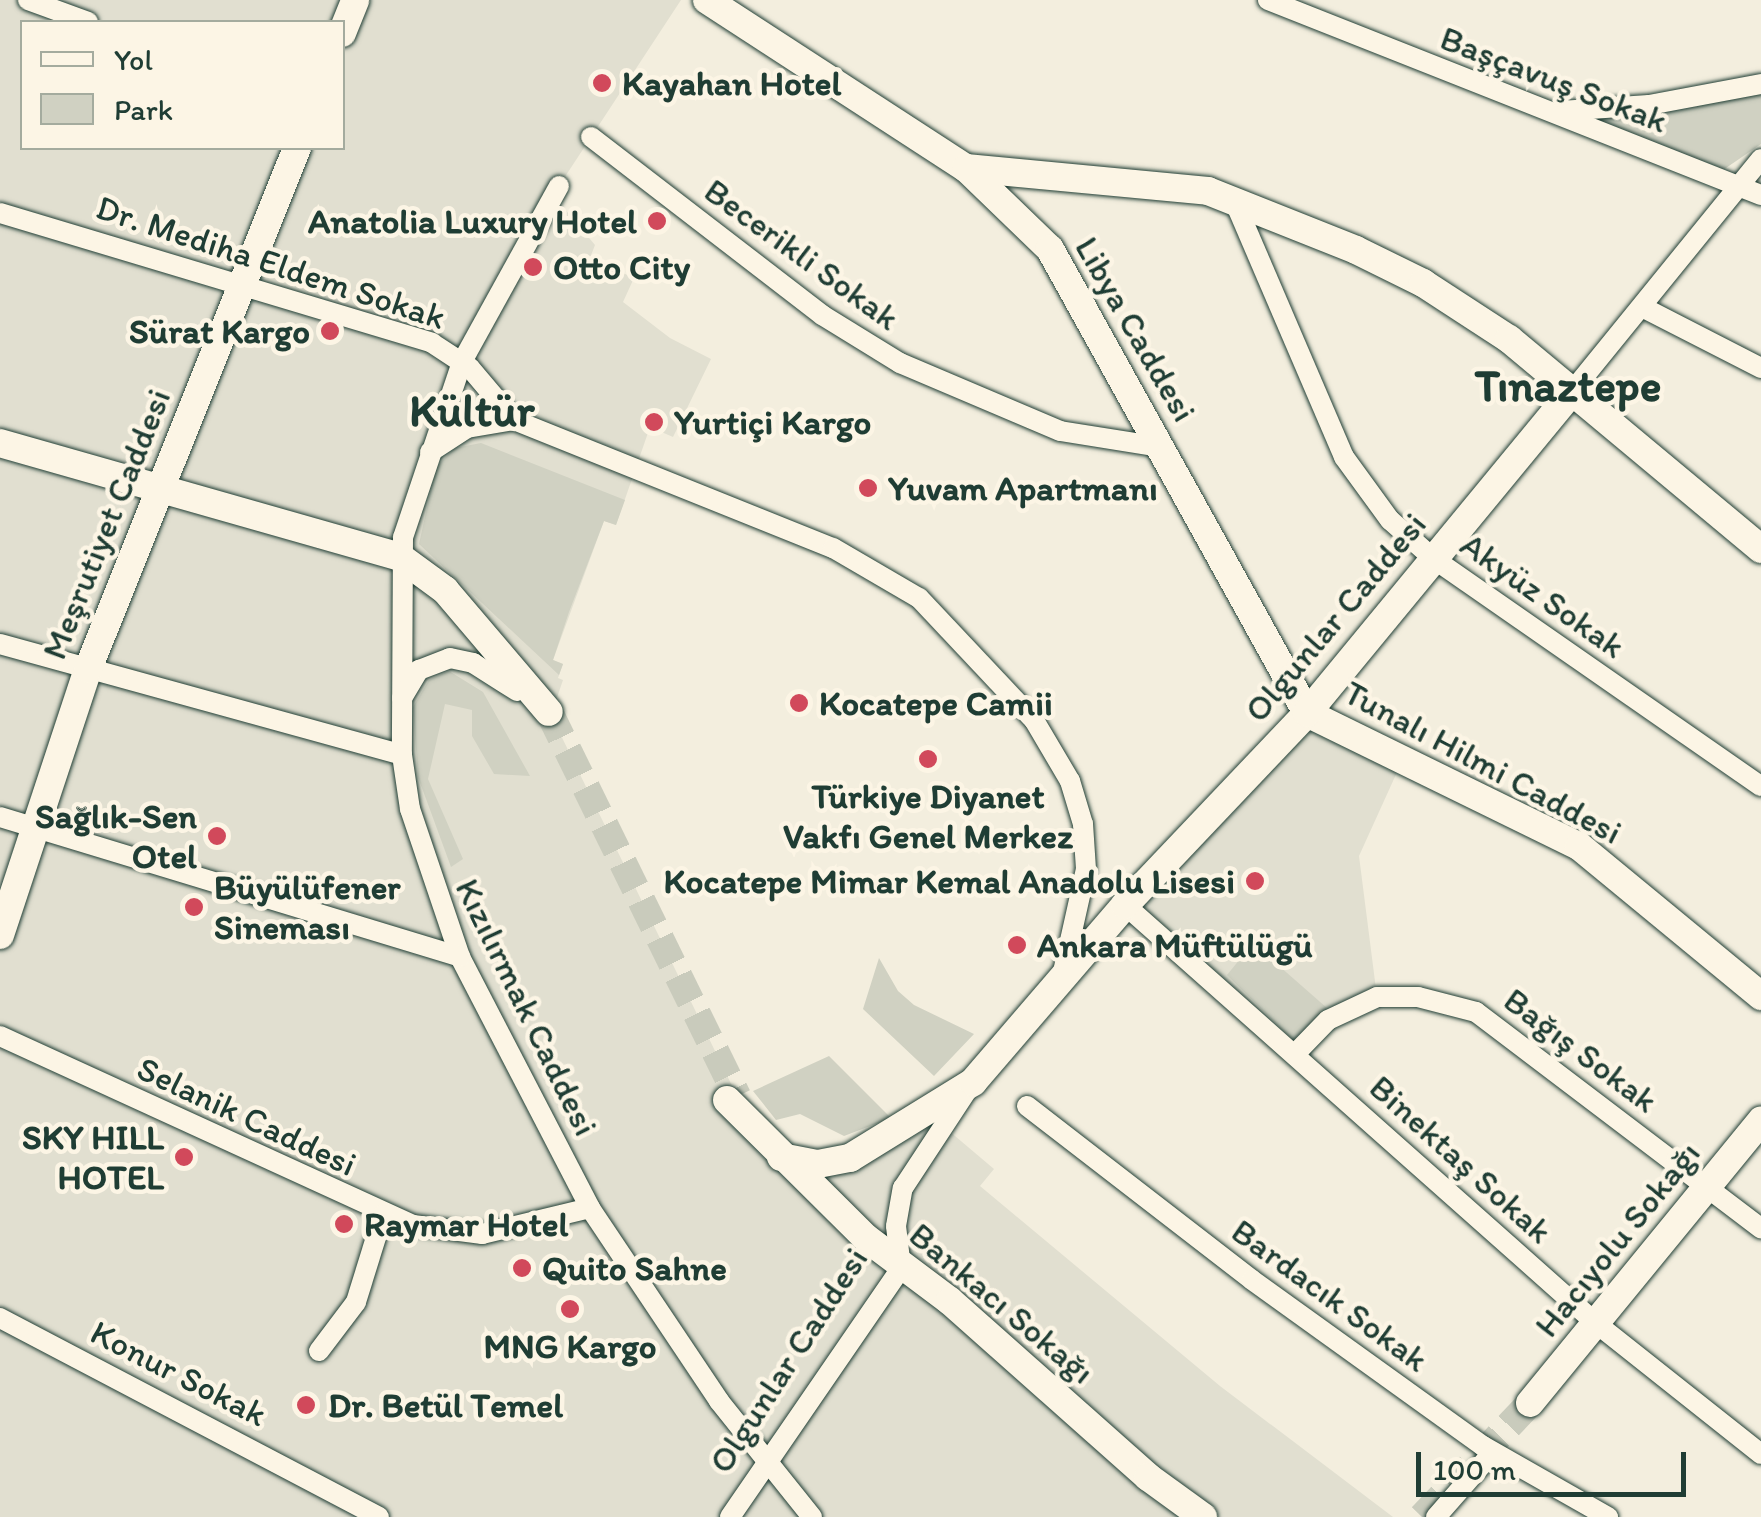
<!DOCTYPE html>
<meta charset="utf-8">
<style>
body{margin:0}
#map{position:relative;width:1761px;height:1517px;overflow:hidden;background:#f3eede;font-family:Itim,sans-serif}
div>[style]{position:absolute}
.built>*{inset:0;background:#e1dfd0}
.green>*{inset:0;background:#d0d1c2}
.secondary-tunnel>*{height:28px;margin-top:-14px;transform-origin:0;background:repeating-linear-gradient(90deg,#c9cbbc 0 28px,transparent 0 42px)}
.roads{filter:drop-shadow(0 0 2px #1f3d34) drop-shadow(0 0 2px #1f3d34)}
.street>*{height:20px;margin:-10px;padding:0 10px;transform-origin:10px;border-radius:10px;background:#fcf5e5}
.secondary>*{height:28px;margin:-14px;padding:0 14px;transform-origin:14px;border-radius:14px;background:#fcf5e5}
.dots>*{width:28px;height:28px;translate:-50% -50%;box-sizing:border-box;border:5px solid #fcf5e5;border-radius:50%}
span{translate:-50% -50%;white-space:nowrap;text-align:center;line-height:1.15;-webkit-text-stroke:9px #fcf5e5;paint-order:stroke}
.street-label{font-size:35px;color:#1f3d34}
.poi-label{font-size:35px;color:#1f3d34;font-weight:700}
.left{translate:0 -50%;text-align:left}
.right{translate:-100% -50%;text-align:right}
.district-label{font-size:45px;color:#1f3d34;font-weight:700}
.legend{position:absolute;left:20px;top:20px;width:325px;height:130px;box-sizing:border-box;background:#fcf5e5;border:2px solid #a4ab9e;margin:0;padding:12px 18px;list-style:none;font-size:30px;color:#1f3d34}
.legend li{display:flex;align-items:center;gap:20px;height:50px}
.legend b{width:50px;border:2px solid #a4ab9e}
.scale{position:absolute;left:1416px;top:1452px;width:270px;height:45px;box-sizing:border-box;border:5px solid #1f3d34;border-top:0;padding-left:12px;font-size:30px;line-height:35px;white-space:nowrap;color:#1f3d34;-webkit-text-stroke:8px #fcf5e5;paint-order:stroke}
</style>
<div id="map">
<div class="built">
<i style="clip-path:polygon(evenodd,0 0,681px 0,553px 195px,595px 245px,590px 258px,634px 278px,623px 302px,670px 338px,711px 359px,673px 437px,650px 427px,616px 525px,604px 521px,553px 660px,563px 664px,558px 678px,563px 680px,551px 715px,737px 1096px,804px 1163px,924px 1116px,942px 1125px,994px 1169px,980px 1186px,1220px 1386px,1393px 1517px,0 1517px,0 0,22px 22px,342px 22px,342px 148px,22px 148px,22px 22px)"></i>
<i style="clip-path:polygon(1307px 713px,1403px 759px,1359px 856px,1377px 997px,1295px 1054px,1125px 905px)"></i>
</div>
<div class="green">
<i style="clip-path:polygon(1761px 94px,1761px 144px,1723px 170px,1587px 115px)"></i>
<i style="clip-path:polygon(481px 443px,625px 500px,616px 525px,604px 521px,569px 612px,553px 660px,563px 664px,559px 675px,419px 544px,436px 467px,455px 448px)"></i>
<i style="clip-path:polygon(449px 671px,483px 692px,530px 776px,494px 774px,472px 736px,472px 710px,445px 704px,428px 779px,463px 859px,451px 867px,418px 777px,413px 707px,429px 680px)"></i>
<i style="clip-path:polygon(1253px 943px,1327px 1008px,1296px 1043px,1227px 975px)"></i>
<i style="clip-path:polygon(879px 958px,898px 991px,914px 1005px,974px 1034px,934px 1076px,863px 1009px)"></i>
<i style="clip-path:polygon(829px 1056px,891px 1118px,844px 1136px,800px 1114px,776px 1120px,753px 1091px)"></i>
</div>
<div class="secondary-tunnel">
<i style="left:549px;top:712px;width:428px;rotate:63.9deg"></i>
<i style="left:1422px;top:1517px;width:157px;rotate:-46.5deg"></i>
</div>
<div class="roads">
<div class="street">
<i style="left:28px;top:0;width:64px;rotate:20.1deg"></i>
<i style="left:1268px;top:0;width:530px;rotate:21.58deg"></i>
<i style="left:1561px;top:111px;width:88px;rotate:-3.9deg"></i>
<i style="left:1649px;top:105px;width:114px;rotate:-10.6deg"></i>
<i style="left:591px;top:137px;width:292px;rotate:37.6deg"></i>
<i style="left:822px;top:315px;width:92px;rotate:31.6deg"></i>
<i style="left:900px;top:363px;width:174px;rotate:23deg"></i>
<i style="left:1060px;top:431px;width:101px;rotate:9.1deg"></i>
<i style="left:559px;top:186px;width:201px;rotate:118.9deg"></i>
<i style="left:462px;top:362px;width:185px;rotate:108.6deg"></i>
<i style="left:403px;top:537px;width:218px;rotate:90.3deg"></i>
<i style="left:402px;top:755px;width:55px;rotate:81.6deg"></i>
<i style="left:410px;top:809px;width:156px;rotate:71.3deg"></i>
<i style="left:460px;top:957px;width:283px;rotate:62.6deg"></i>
<i style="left:590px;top:1208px;width:232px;rotate:56.2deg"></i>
<i style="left:719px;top:1401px;width:149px;rotate:51.3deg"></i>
<i style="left:1233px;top:198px;width:282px;rotate:66.8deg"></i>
<i style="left:1344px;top:457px;width:78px;rotate:53.9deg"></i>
<i style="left:1390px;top:520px;width:59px;rotate:41.6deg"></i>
<i style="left:1434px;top:559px;width:398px;rotate:34.8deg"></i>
<i style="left:0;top:213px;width:451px;rotate:16.7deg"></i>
<i style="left:432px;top:343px;width:45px;rotate:33.3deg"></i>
<i style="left:470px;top:368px;width:68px;rotate:49.8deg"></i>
<i style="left:514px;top:420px;width:344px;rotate:21.9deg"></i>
<i style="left:833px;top:548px;width:99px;rotate:30.2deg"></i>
<i style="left:919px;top:598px;width:168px;rotate:46.7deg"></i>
<i style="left:1034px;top:720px;width:71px;rotate:59.5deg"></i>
<i style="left:1070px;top:781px;width:45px;rotate:73.2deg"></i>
<i style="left:1083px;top:824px;width:45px;rotate:86.2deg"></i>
<i style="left:1086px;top:869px;width:106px;rotate:102.6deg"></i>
<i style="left:1642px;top:307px;width:134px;rotate:27.1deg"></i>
<i style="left:1574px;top:389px;width:296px;rotate:-50.9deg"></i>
<i style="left:430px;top:452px;width:44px;rotate:-33deg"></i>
<i style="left:467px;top:428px;width:48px;rotate:-9.7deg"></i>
<i style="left:0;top:644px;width:417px;rotate:15.4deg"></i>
<i style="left:402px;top:698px;width:33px;rotate:-59deg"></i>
<i style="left:419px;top:670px;width:33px;rotate:-21deg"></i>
<i style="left:450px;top:658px;width:24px;rotate:12deg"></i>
<i style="left:473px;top:663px;width:52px;rotate:32.5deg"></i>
<i style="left:0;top:817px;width:481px;rotate:16.9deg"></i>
<i style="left:1125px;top:905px;width:631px;rotate:41.6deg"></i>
<i style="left:1597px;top:1324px;width:209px;rotate:38.4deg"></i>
<i style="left:0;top:1036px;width:454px;rotate:24.6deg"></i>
<i style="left:413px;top:1225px;width:70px;rotate:7.4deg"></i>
<i style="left:482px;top:1234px;width:111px;rotate:-13.5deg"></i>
<i style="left:1295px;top:1054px;width:47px;rotate:-45.9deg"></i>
<i style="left:1328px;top:1020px;width:54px;rotate:-25.1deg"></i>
<i style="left:1377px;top:997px;width:41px"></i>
<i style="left:1418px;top:997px;width:60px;rotate:14.5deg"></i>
<i style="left:1476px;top:1012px;width:358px;rotate:37.2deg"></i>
<i style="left:1027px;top:1106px;width:284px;rotate:37.7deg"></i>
<i style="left:1252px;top:1280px;width:284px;rotate:35.7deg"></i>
<i style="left:1483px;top:1446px;width:144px;rotate:29.6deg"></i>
<i style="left:0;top:1318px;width:428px;rotate:27.7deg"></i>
<i style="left:319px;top:1351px;width:61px;rotate:-52.9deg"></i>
<i style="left:356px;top:1302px;width:91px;rotate:-72.8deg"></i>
<i style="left:730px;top:1517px;width:302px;rotate:-55.5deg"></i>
<i style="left:901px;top:1268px;width:42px;rotate:-96.8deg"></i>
<i style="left:896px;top:1226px;width:39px;rotate:-80deg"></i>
<i style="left:903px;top:1188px;width:115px;rotate:-56.7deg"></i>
<i style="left:1436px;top:1517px;width:86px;rotate:-48.8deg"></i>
</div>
<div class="secondary">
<i style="left:707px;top:0;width:309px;rotate:33deg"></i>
<i style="left:966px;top:168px;width:117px;rotate:44deg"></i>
<i style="left:1050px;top:249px;width:530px;rotate:61.02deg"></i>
<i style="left:1307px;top:713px;width:303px;rotate:26.1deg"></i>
<i style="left:1579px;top:846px;width:236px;rotate:39.5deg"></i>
<i style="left:342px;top:33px;width:35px;rotate:-68deg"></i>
<i style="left:966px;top:168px;width:243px;rotate:5.4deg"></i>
<i style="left:1208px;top:191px;width:159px;rotate:21.7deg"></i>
<i style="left:1356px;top:250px;width:75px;rotate:26.2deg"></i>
<i style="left:1423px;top:283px;width:103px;rotate:33.1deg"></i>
<i style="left:1509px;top:339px;width:328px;rotate:39.8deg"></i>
<i style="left:0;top:443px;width:416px;rotate:15.9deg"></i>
<i style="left:400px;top:557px;width:56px;rotate:36.3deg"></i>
<i style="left:445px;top:590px;width:160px;rotate:49.6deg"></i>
<i style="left:0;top:935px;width:280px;rotate:-71.7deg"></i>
<i style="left:88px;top:669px;width:561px;rotate:-68.14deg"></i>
<i style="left:727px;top:1100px;width:196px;rotate:44.8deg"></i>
<i style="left:866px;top:1238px;width:105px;rotate:36.9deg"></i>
<i style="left:950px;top:1301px;width:265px;rotate:41.6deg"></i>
<i style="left:1148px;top:1477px;width:68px;rotate:36deg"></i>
<i style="left:781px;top:1157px;width:38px;rotate:11deg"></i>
<i style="left:818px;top:1164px;width:33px;rotate:-11deg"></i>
<i style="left:850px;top:1158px;width:145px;rotate:-31.7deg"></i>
<i style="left:973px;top:1082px;width:233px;rotate:-49.3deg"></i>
<i style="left:1125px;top:905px;width:265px;rotate:-46.5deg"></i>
<i style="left:1307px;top:713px;width:420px;rotate:-50.5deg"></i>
<i style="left:1530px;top:1403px;width:365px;rotate:-50.7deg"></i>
</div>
</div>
<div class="dots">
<i style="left:602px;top:83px;background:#d1495b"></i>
<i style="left:657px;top:221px;background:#d1495b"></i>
<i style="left:533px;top:267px;background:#d1495b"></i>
<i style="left:330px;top:331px;background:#d1495b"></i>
<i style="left:654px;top:422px;background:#d1495b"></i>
<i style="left:868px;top:488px;background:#d1495b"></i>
<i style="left:799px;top:703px;background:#d1495b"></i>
<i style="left:928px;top:759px;background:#d1495b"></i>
<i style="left:217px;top:836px;background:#d1495b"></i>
<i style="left:1255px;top:881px;background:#d1495b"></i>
<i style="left:194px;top:907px;background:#d1495b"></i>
<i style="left:1017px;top:945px;background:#d1495b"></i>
<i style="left:184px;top:1157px;background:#d1495b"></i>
<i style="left:344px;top:1224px;background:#d1495b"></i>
<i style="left:522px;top:1268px;background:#d1495b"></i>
<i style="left:570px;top:1309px;background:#d1495b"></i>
<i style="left:306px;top:1405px;background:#d1495b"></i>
</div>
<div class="street-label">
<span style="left:1554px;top:79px;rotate:21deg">Başçavuş Sokak</span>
<span style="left:802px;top:254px;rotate:36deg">Becerikli Sokak</span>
<span style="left:271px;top:262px;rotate:18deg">Dr. Mediha Eldem Sokak</span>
<span style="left:1136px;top:329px;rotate:60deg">Libya Caddesi</span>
<span style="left:106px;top:524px;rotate:-68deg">Meşrutiyet Caddesi</span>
<span style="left:1543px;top:595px;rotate:35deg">Akyüz Sokak</span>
<span style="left:1335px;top:617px;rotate:-50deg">Olgunlar Caddesi</span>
<span style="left:1483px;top:762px;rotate:28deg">Tunalı Hilmi Caddesi</span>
<span style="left:527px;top:1007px;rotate:64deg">Kızılırmak Caddesi</span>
<span style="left:1581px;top:1050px;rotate:37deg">Bağış Sokak</span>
<span style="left:247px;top:1116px;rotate:25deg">Selanik Caddesi</span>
<span style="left:1461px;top:1159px;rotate:42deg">Binektaş Sokak</span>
<span style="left:1617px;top:1239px;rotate:-51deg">Hacıyolu Sokağı</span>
<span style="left:1330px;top:1295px;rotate:36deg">Bardacık Sokak</span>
<span style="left:1002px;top:1303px;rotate:40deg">Bankacı Sokağı</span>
<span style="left:788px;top:1360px;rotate:-57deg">Olgunlar Caddesi</span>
<span style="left:179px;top:1373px;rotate:27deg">Konur Sokak</span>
</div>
<div class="poi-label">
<span class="left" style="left:622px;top:83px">Kayahan Hotel</span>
<span class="right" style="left:637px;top:221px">Anatolia Luxury Hotel</span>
<span class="left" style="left:553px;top:267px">Otto City</span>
<span class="right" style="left:310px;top:331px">Sürat Kargo</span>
<span class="left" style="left:674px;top:422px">Yurtiçi Kargo</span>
<span class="left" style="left:888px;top:488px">Yuvam Apartmanı</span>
<span class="left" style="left:819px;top:703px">Kocatepe Camii</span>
<span style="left:928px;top:816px">Türkiye Diyanet<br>Vakfı Genel Merkez</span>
<span class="right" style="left:197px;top:836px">Sağlık-Sen<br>Otel</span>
<span class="right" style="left:1235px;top:881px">Kocatepe Mimar Kemal Anadolu Lisesi</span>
<span class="left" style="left:214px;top:907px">Büyülüfener<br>Sineması</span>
<span class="left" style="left:1037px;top:945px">Ankara Müftülügü</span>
<span class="right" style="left:164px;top:1157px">SKY HILL<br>HOTEL</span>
<span class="left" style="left:364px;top:1224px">Raymar Hotel</span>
<span class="left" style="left:542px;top:1268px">Quito Sahne</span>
<span style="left:570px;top:1346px">MNG Kargo</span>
<span class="left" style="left:328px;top:1405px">Dr. Betül Temel</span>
</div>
<div class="district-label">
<span style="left:1568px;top:386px">Tınaztepe</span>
<span style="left:472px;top:411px">Kültür</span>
</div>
<ul class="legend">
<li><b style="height:12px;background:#fcf5e5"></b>Yol</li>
<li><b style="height:28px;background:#d0d1c2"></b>Park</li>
</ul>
<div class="scale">100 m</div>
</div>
